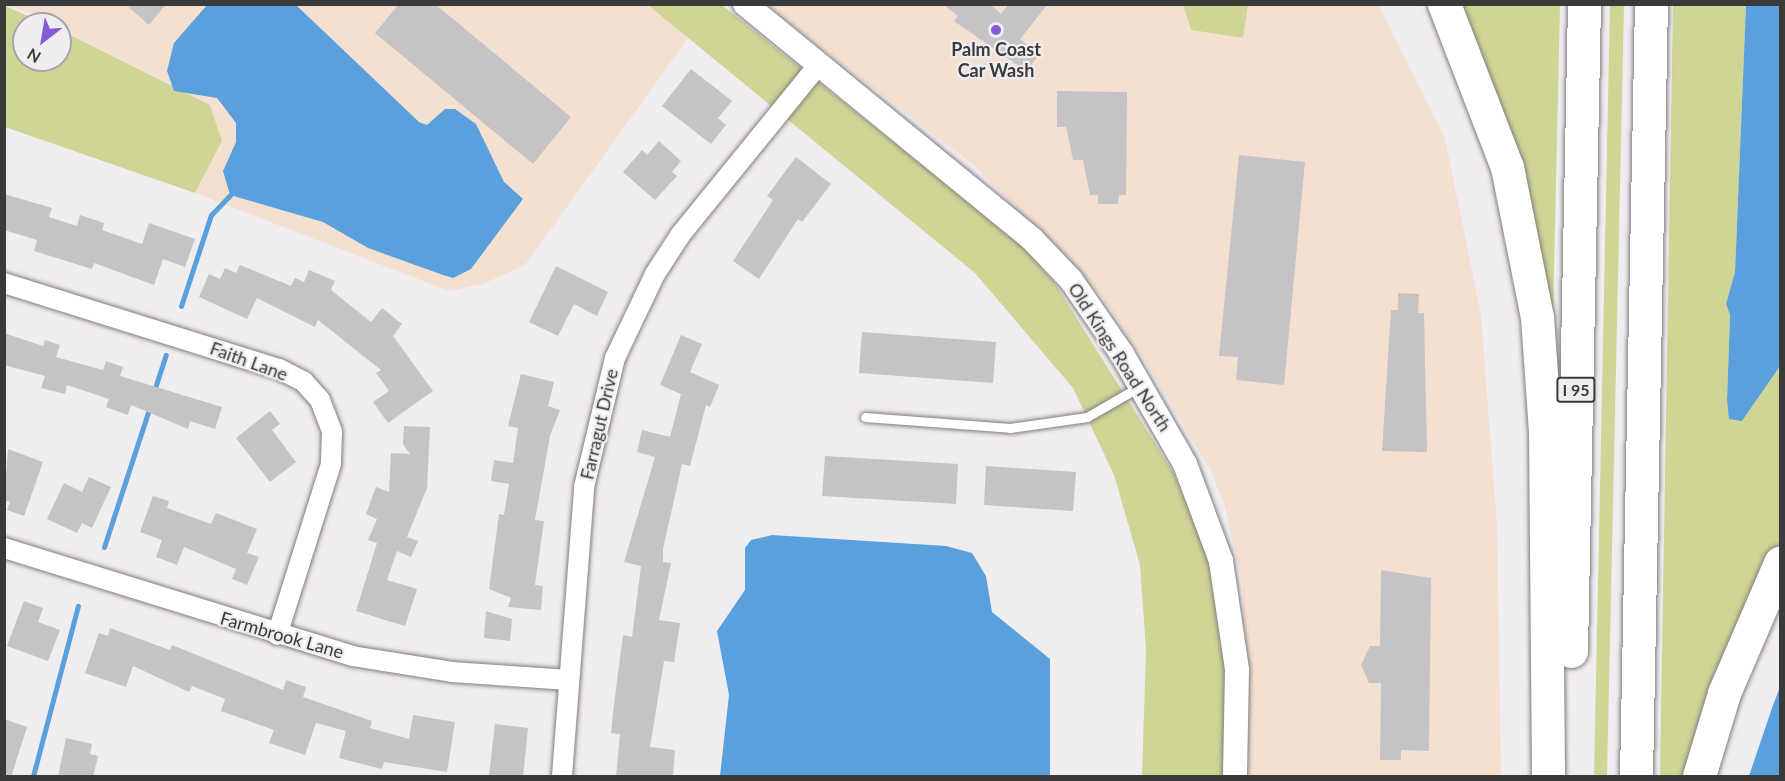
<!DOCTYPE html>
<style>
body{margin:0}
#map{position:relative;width:1785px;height:781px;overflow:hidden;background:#f0edf0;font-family:Lato,sans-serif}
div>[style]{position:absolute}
.commercial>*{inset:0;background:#f4e0d1}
.green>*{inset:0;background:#d0d494}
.water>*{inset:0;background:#5aa0dd}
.stream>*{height:5px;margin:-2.5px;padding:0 2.5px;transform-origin:2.5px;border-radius:2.5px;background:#5aa0dd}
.building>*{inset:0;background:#c5c3c5}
.roads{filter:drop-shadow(0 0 2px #807e80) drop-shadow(0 0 2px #807e80)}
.service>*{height:9px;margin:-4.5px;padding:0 4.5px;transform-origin:4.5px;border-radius:4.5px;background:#fff}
.minor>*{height:20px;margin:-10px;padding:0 10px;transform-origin:10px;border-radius:10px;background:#fff}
.tertiary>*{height:24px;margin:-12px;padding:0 12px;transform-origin:12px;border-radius:12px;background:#fff}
.motorway>*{height:33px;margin:-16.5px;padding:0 16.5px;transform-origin:16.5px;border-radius:16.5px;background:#fff}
.dots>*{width:16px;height:16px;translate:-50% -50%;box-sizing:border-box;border:3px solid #f0edf0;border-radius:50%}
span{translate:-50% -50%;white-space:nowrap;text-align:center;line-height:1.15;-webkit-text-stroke:4.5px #f0edf0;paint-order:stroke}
.shield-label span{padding:2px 4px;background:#f0edf0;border:2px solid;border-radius:4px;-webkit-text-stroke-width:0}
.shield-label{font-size:16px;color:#3b3a3b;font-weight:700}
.poi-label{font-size:18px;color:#3b3a3b;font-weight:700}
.street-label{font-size:18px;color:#3b3a3b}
.frame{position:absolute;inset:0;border:6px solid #3b3a3b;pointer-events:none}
.north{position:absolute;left:12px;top:12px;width:60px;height:60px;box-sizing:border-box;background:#f0edf0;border:2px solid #a8a5a8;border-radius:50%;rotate:211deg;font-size:16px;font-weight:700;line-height:24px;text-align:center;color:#3b3a3b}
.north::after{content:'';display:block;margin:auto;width:21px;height:27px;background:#825bd5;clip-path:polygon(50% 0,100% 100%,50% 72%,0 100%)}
</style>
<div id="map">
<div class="commercial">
<i style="clip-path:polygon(648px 4px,689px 37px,525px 265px,483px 284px,449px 291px,195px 193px,222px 141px,210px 105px,174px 91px,60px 30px,60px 24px,4px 5px)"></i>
<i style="clip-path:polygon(766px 5px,1183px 5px,1191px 30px,1243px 38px,1248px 5px,1379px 5px,1445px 138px,1481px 315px,1497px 525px,1501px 776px,1249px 776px,1242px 581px,1225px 507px,1210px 469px,1146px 363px,1103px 298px,977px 168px)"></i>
</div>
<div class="green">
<i style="clip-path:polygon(648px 5px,722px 5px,1018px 242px,1054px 282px,1173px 472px,1206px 549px,1226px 669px,1226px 776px,1142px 776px,1146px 649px,1140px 565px,1114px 475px,1073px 388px,975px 273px)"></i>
<i style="clip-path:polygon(1183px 5px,1248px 5px,1243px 38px,1191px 30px)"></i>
<i style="clip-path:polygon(1451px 5px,1560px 5px,1553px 317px)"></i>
<i style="clip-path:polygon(1624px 5px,1607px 776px,1594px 776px,1610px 5px)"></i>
<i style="clip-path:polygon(1673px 5px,1746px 5px,1735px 272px,1726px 304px,1730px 315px,1727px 400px,1742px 421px,1780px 366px,1780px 544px,1692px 776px,1660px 776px)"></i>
<i style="clip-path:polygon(5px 6px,48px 24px,24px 24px,24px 60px,60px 60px,60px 30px,210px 105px,222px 141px,195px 193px,5px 127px)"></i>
</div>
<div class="water">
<i style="clip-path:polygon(207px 5px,296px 5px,419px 122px,427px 125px,445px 109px,455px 109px,476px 124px,504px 182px,523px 199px,471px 269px,453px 278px,443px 275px,368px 248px,323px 222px,230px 195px,223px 171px,236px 142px,236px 123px,217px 98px,174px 91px,167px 71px,174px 43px)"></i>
<i style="clip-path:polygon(1746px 5px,1780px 5px,1780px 366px,1742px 421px,1729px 419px,1727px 400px,1730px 315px,1726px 304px,1735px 272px)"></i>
<i style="clip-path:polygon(772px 535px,946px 546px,972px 553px,986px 576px,992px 612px,1050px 659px,1050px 776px,720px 776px,729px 695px,717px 631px,745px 590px,745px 548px,751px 540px)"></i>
<i style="clip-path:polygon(1780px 687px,1780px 776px,1749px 776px,1772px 708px)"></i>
</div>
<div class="stream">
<i style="left:181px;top:306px;width:96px;rotate:-71.8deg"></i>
<i style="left:211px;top:215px;width:28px;rotate:-46deg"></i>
<i style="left:154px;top:391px;width:38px;rotate:-72deg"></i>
<i style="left:104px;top:547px;width:148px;rotate:-71.9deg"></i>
<i style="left:33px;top:776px;width:176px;rotate:-75.2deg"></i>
</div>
<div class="building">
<i style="clip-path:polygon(125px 4px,166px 4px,149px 25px)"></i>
<i style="clip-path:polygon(399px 4px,435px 4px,571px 117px,533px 164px,375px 33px)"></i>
<i style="clip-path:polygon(943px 4px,990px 4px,1001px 14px,1009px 4px,1048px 4px,1020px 39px,1039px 55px,1026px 71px,954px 21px,958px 16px)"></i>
<i style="clip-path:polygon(691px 69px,732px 101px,718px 118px,726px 125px,711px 144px,662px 106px)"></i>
<i style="clip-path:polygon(1057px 91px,1127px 92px,1126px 195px,1119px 195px,1118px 204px,1098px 204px,1098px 195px,1090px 195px,1083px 160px,1073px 160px,1066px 127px,1057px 127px)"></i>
<i style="clip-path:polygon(659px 141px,681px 161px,672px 172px,677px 176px,655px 200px,623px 172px,642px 150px,647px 155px)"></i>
<i style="clip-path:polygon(1239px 155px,1305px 162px,1284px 385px,1236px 380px,1238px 357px,1219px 356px)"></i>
<i style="clip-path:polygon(796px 157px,831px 184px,802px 222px,798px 219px,759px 279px,733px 261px,773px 200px,767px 196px)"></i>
<i style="clip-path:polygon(4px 194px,52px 208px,49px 217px,77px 226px,80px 215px,104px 223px,102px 230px,142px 244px,149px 223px,195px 239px,185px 267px,163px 259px,154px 285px,94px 263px,92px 269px,34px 251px,37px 240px,4px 230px)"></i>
<i style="clip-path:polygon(240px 265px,291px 286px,295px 278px,304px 282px,309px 270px,335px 281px,331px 290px,371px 322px,382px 308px,402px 324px,393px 336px,433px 391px,388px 423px,373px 402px,389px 391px,376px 373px,381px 370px,318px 320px,315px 327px,257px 298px,247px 319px,199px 297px,209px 274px,220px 279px,225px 268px,236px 273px)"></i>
<i style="clip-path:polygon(556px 266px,608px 292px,597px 316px,574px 304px,558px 336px,529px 322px)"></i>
<i style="clip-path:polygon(1398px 293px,1419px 294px,1418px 313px,1424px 313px,1427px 452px,1382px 451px,1391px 310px,1398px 310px)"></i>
<i style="clip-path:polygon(862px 332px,996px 342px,993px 383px,859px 373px)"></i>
<i style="clip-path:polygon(4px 333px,43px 346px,45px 340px,60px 345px,56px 357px,103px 370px,106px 361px,123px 367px,120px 376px,222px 407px,215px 429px,190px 421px,188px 429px,131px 405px,128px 415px,106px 407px,109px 399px,67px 385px,65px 394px,41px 388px,45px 376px,4px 365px)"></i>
<i style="clip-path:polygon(681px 335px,702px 344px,690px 372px,719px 385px,710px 407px,706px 405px,690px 466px,682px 464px,663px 549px,663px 562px,671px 563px,659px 620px,680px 623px,674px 662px,664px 661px,650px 747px,675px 750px,673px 777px,616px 777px,620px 734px,611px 733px,615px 696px,623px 635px,632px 637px,641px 566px,624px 562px,655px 457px,637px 452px,642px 430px,670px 437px,681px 394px,660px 385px)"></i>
<i style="clip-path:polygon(521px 374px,554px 382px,548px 406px,560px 410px,550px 436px,535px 520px,544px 521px,535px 585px,543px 586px,541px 610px,508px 607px,511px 598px,489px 589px,499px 514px,504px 515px,509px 484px,491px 481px,494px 460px,513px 463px,518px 428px,508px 426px)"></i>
<i style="clip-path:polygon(270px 411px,280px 424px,272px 430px,296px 462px,270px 482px,236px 438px)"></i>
<i style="clip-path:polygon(404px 426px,430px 427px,427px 488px,407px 537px,418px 541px,411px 557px,397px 551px,387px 580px,417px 589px,405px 626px,356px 611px,377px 543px,368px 540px,377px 519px,366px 514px,376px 487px,389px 492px,391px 453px,410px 454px,403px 444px)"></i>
<i style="clip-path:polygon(8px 449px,43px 462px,24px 516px,7px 510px,10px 502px,4px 500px)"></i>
<i style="clip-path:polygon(825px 456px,958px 464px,956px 504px,822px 496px)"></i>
<i style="clip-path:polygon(986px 466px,1076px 472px,1073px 511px,984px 505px)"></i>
<i style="clip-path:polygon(89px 477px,111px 487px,92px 528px,82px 523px,77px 533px,47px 519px,64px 483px,82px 492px)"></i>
<i style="clip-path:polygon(153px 496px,169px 501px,167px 508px,211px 524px,216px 513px,257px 529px,247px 553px,259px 557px,247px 585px,232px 579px,236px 569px,184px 547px,177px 565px,156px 557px,162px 540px,140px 532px)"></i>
<i style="clip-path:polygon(1381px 570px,1431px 578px,1429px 751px,1401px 750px,1401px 760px,1380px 760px,1381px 683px,1369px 683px,1361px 665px,1370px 646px,1380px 646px)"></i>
<i style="clip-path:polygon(24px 601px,43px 608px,38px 622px,60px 630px,48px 661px,7px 646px)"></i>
<i style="clip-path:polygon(486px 611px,512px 619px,510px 641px,484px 638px)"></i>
<i style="clip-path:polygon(110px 628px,170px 650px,172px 645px,283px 690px,286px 680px,306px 687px,303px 697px,372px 721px,370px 728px,409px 739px,413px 715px,455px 722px,447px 772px,384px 762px,382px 769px,339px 758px,346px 731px,316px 723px,305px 755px,269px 743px,274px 730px,221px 711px,225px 699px,192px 686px,189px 692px,133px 666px,126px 687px,85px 673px,99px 633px,108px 636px)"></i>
<i style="clip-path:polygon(4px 719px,27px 727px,11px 777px,4px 777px)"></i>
<i style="clip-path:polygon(495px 724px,528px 728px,523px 777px,489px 775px)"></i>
<i style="clip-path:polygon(66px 738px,92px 744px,90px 754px,98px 756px,93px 777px,58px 777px)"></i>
</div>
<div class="roads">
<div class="service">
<i style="left:865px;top:417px;width:145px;rotate:4.3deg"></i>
<i style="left:1010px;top:428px;width:78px;rotate:-8.1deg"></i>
<i style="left:1087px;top:417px;width:60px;rotate:-30deg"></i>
</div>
<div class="minor">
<i style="left:4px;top:283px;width:288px;rotate:17.4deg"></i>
<i style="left:279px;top:369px;width:28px;rotate:27deg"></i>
<i style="left:304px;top:382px;width:24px;rotate:48deg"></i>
<i style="left:320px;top:400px;width:34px;rotate:69deg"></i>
<i style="left:332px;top:432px;width:32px;rotate:92deg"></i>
<i style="left:331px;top:464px;width:179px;rotate:107.5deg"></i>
<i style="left:4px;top:548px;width:364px;rotate:17.2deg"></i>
<i style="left:352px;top:656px;width:101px;rotate:9.1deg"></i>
<i style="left:452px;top:672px;width:117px;rotate:3.9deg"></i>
<i style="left:562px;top:776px;width:290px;rotate:-85.6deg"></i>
<i style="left:584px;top:487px;width:133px;rotate:-76.5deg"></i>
<i style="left:615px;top:358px;width:93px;rotate:-64.5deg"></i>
<i style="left:655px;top:274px;width:48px;rotate:-57deg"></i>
<i style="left:681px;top:234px;width:219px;rotate:-50.9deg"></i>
</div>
<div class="tertiary">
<i style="left:745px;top:4px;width:371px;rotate:39.3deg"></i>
<i style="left:1032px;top:239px;width:57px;rotate:46.4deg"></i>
<i style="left:1071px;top:280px;width:90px;rotate:55.4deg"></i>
<i style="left:1122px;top:354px;width:127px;rotate:60.2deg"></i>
<i style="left:1185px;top:464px;width:103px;rotate:69.6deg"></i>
<i style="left:1221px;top:561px;width:110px;rotate:81.6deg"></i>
<i style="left:1237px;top:670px;width:106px;rotate:91.1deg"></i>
</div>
<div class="motorway">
<i style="left:1444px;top:4px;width:175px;rotate:68.9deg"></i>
<i style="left:1507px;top:167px;width:153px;rotate:78.7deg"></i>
<i style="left:1537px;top:317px;width:113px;rotate:86deg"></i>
<i style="left:1545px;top:430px;width:346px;rotate:89.5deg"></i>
<i style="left:1571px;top:651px;width:647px;rotate:-88.85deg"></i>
<i style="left:1636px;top:776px;width:772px;rotate:-88.89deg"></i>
<i style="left:1699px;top:776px;width:87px;rotate:-73.2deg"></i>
<i style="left:1724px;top:693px;width:142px;rotate:-66.7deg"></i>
</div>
</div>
<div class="dots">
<i style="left:996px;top:30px;background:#825bd5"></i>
</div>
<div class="shield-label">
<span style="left:1576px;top:390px">I 95</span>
</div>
<div class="poi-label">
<span style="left:996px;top:60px">Palm Coast<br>Car Wash</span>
</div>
<div class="street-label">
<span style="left:1120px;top:357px;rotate:57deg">Old Kings Road North</span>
<span style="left:249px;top:361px;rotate:20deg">Faith Lane</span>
<span style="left:599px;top:424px;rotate:-77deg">Farragut Drive</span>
<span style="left:282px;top:635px;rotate:16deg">Farmbrook Lane</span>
</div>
<div class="frame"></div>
<div class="north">N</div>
</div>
